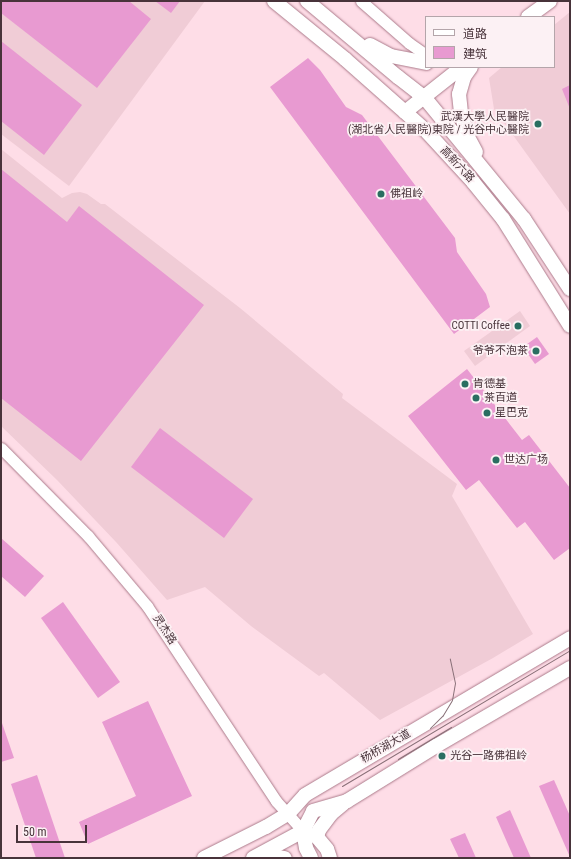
<!DOCTYPE html>
<meta charset="utf-8">
<style>
body{margin:0}
#map{position:relative;width:571px;height:859px;overflow:hidden;background:#fedde7;font-family:"Roboto Condensed","Noto Sans SC",sans-serif}
div>[style]{position:absolute}
.built>*{inset:0;background:#f0ccd6}
.building>*{inset:0;background:#e89ad1}
.roads{filter:drop-shadow(0 0 1px #ac7b8b) drop-shadow(0 0 1px #ac7b8b)}
.minor>*{height:11px;margin:-5.5px;padding:0 5.5px;transform-origin:5.5px;border-radius:5.5px;background:#fff}
.major>*{height:14px;margin:-7px;padding:0 7px;transform-origin:7px;border-radius:7px;background:#fff}
.tram>*{height:1px;margin:-0.5px;padding:0 0.5px;transform-origin:0.5px;border-radius:0.5px;background:#886f77}
.dots>*{width:11px;height:11px;translate:-50% -50%;box-sizing:border-box;border:2px solid #fcf1f4;border-radius:50%}
span{translate:-50% -50%;white-space:nowrap;text-align:center;line-height:1.15;-webkit-text-stroke:3.5px #fcf1f4;paint-order:stroke}
.poi-label{font-size:11px;color:#48333a}
.right{translate:-100% -50%;text-align:right}
.left{translate:0 -50%;text-align:left}
.street-label{font-size:11px;color:#48333a}
.frame{position:absolute;inset:0;border:2px solid #48333a;pointer-events:none}
.legend{position:absolute;left:425px;top:16px;width:130px;height:52px;box-sizing:border-box;background:#fcf1f4;border:1px solid #b4a5aa;margin:0;padding:5px 7px;list-style:none;font-size:12px;color:#48333a}
.legend li{display:flex;align-items:center;gap:8px;height:20px}
.legend b{width:20px;border:1px solid #b4a5aa}
.scale{position:absolute;left:16px;top:825px;width:71px;height:18px;box-sizing:border-box;border:2px solid #48333a;border-top:0;padding-left:5px;font-size:12px;line-height:14px;white-space:nowrap;color:#48333a;-webkit-text-stroke:3px #fcf1f4;paint-order:stroke}
</style>
<div id="map">
<div class="built">
<i style="clip-path:polygon(1px 1px,205px 1px,69px 186px,1px 134px)"></i>
<i style="clip-path:polygon(570px 12px,570px 214px,494px 109px,489px 78px,502px 67px,554px 67px,554px 25px)"></i>
<i style="clip-path:polygon(1px 149px,62px 198px,72px 193px,80px 192px,87px 194px,101px 204px,105px 204px,240px 308px,343px 394px,342px 398px,457px 484px,452px 496px,533px 634px,493px 658px,380px 720px,324px 673px,319px 676px,251px 626px,205px 587px,167px 600px,116px 542px,57px 480px,1px 426px)"></i>
<i style="clip-path:polygon(520px 311px,530px 326px,475px 366px,464px 351px)"></i>
</div>
<div class="building">
<i style="clip-path:polygon(1px 1px,129px 1px,151px 19px,97px 88px,1px 13px)"></i>
<i style="clip-path:polygon(155px 1px,180px 1px,171px 13px)"></i>
<i style="clip-path:polygon(1px 41px,82px 105px,44px 155px,1px 121px)"></i>
<i style="clip-path:polygon(308px 58px,320px 70px,346px 107px,362px 115px,455px 238px,457px 252px,486px 294px,490px 307px,454px 334px,270px 87px)"></i>
<i style="clip-path:polygon(570px 85px,570px 109px,562px 89px)"></i>
<i style="clip-path:polygon(1px 169px,67px 222px,79px 206px,204px 305px,81px 461px,1px 398px)"></i>
<i style="clip-path:polygon(537px 337px,549px 354px,535px 364px,523px 347px)"></i>
<i style="clip-path:polygon(467px 369px,522px 440px,529px 435px,570px 488px,570px 548px,554px 560px,525px 522px,517px 528px,479px 480px,466px 490px,408px 416px)"></i>
<i style="clip-path:polygon(160px 428px,253px 499px,224px 538px,131px 467px)"></i>
<i style="clip-path:polygon(1px 538px,44px 576px,25px 597px,1px 576px)"></i>
<i style="clip-path:polygon(63px 602px,120px 682px,98px 698px,41px 618px)"></i>
<i style="clip-path:polygon(148px 701px,192px 796px,88px 844px,79px 822px,136px 796px,102px 722px)"></i>
<i style="clip-path:polygon(1px 723px,2px 723px,14px 758px,1px 762px)"></i>
<i style="clip-path:polygon(37px 775px,65px 858px,36px 858px,11px 784px)"></i>
<i style="clip-path:polygon(554px 780px,570px 816px,570px 857px,539px 786px)"></i>
<i style="clip-path:polygon(510px 810px,531px 858px,514px 858px,496px 817px)"></i>
<i style="clip-path:polygon(465px 833px,476px 858px,459px 858px,450px 839px)"></i>
</div>
<div class="roads">
<div class="minor">
<i style="left:361px;top:1px;width:64px;rotate:41.2deg"></i>
<i style="left:409px;top:43px;width:21px;rotate:35deg"></i>
<i style="left:1px;top:448px;width:124px;rotate:45.3deg"></i>
<i style="left:88px;top:536px;width:92px;rotate:49.9deg"></i>
<i style="left:147px;top:606px;width:234px;rotate:56.5deg"></i>
<i style="left:276px;top:801px;width:40px;rotate:48deg"></i>
</div>
<div class="major">
<i style="left:274px;top:1px;width:92px;rotate:39.2deg"></i>
<i style="left:345px;top:59px;width:80px;rotate:41.5deg"></i>
<i style="left:405px;top:112px;width:31px;rotate:42deg"></i>
<i style="left:428px;top:133px;width:67px;rotate:47.4deg"></i>
<i style="left:473px;top:182px;width:48px;rotate:51deg"></i>
<i style="left:503px;top:219px;width:126px;rotate:57.9deg"></i>
<i style="left:307px;top:1px;width:119px;rotate:39.9deg"></i>
<i style="left:398px;top:77px;width:33px;rotate:38deg"></i>
<i style="left:424px;top:97px;width:158px;rotate:50.7deg"></i>
<i style="left:524px;top:219px;width:84px;rotate:56.7deg"></i>
<i style="left:528px;top:17px;width:27px;rotate:-36deg"></i>
<i style="left:370px;top:45px;width:24px;rotate:28deg"></i>
<i style="left:391px;top:56px;width:36px;rotate:11deg"></i>
<i style="left:471px;top:67px;width:12px;rotate:125deg"></i>
<i style="left:464px;top:77px;width:18px;rotate:106deg"></i>
<i style="left:459px;top:94px;width:20px;rotate:84deg"></i>
<i style="left:461px;top:114px;width:24px;rotate:73deg"></i>
<i style="left:468px;top:137px;width:17px;rotate:62deg"></i>
<i style="left:405px;top:112px;width:73px;rotate:-38.3deg"></i>
<i style="left:309px;top:835px;width:7px;rotate:-146deg"></i>
<i style="left:303px;top:831px;width:17px;rotate:80deg"></i>
<i style="left:306px;top:848px;width:11px;rotate:63deg"></i>
<i style="left:259px;top:857px;width:10px;rotate:-11deg"></i>
<i style="left:269px;top:855px;width:16px;rotate:11deg"></i>
<i style="left:204px;top:858px;width:69px;rotate:-26.6deg"></i>
<i style="left:266px;top:827px;width:26px;rotate:-31deg"></i>
<i style="left:288px;top:814px;width:25px;rotate:-48deg"></i>
<i style="left:305px;top:795px;width:308px;rotate:-30.6deg"></i>
<i style="left:253px;top:858px;width:57px;rotate:-28.4deg"></i>
<i style="left:303px;top:831px;width:22px;rotate:-63deg"></i>
<i style="left:313px;top:811px;width:35px;rotate:-16deg"></i>
<i style="left:347px;top:801px;width:105px;rotate:-31.7deg"></i>
<i style="left:436px;top:746px;width:155px;rotate:-30.2deg"></i>
<i style="left:330px;top:858px;width:9px;rotate:-108deg"></i>
<i style="left:327px;top:849px;width:16px;rotate:-130deg"></i>
<i style="left:317px;top:837px;width:7px;rotate:-74deg"></i>
<i style="left:319px;top:830px;width:20px;rotate:-53deg"></i>
<i style="left:331px;top:814px;width:16px;rotate:-40deg"></i>
</div>
</div>
<div class="tram">
<i style="left:430px;top:728px;width:18px;rotate:-45deg"></i>
<i style="left:443px;top:715px;width:17px;rotate:-59deg"></i>
<i style="left:452px;top:700px;width:17px;rotate:-80deg"></i>
<i style="left:455px;top:683px;width:25px;rotate:-102deg"></i>
<i style="left:398px;top:759px;width:62px;rotate:-31.1deg"></i>
<i style="left:342px;top:786px;width:265px;rotate:-30.8deg"></i>
</div>
<div class="dots">
<i style="left:538px;top:124px;background:#2a6e61"></i>
<i style="left:381px;top:194px;background:#2a6e61"></i>
<i style="left:518px;top:326px;background:#2a6e61"></i>
<i style="left:536px;top:351px;background:#2a6e61"></i>
<i style="left:465px;top:384px;background:#2a6e61"></i>
<i style="left:476px;top:398px;background:#2a6e61"></i>
<i style="left:487px;top:413px;background:#2a6e61"></i>
<i style="left:496px;top:460px;background:#2a6e61"></i>
<i style="left:442px;top:756px;background:#2a6e61"></i>
</div>
<div class="poi-label">
<span class="right" style="left:529px;top:124px">武漢大學人民醫院<br>(湖北省人民醫院)東院 / 光谷中心醫院</span>
<span class="left" style="left:390px;top:194px">佛祖岭</span>
<span class="right" style="left:510px;top:326px">COTTI Coffee</span>
<span class="right" style="left:528px;top:351px">爷爷不泡茶</span>
<span class="left" style="left:473px;top:384px">肯德基</span>
<span class="left" style="left:484px;top:398px">茶百道</span>
<span class="left" style="left:495px;top:413px">星巴克</span>
<span class="left" style="left:504px;top:460px">世达广场</span>
<span class="left" style="left:450px;top:756px">光谷一路佛祖岭</span>
</div>
<div class="street-label">
<span style="left:457px;top:165px;rotate:47deg">高新六路</span>
<span style="left:164px;top:630px;rotate:57deg">灵杰路</span>
<span style="left:386px;top:747px;rotate:-30deg">杨桥湖大道</span>
</div>
<div class="frame"></div>
<ul class="legend">
<li><b style="height:5px;background:#fff"></b>道路</li>
<li><b style="height:11px;background:#e89ad1"></b>建筑</li>
</ul>
<div class="scale">50 m</div>
</div>
